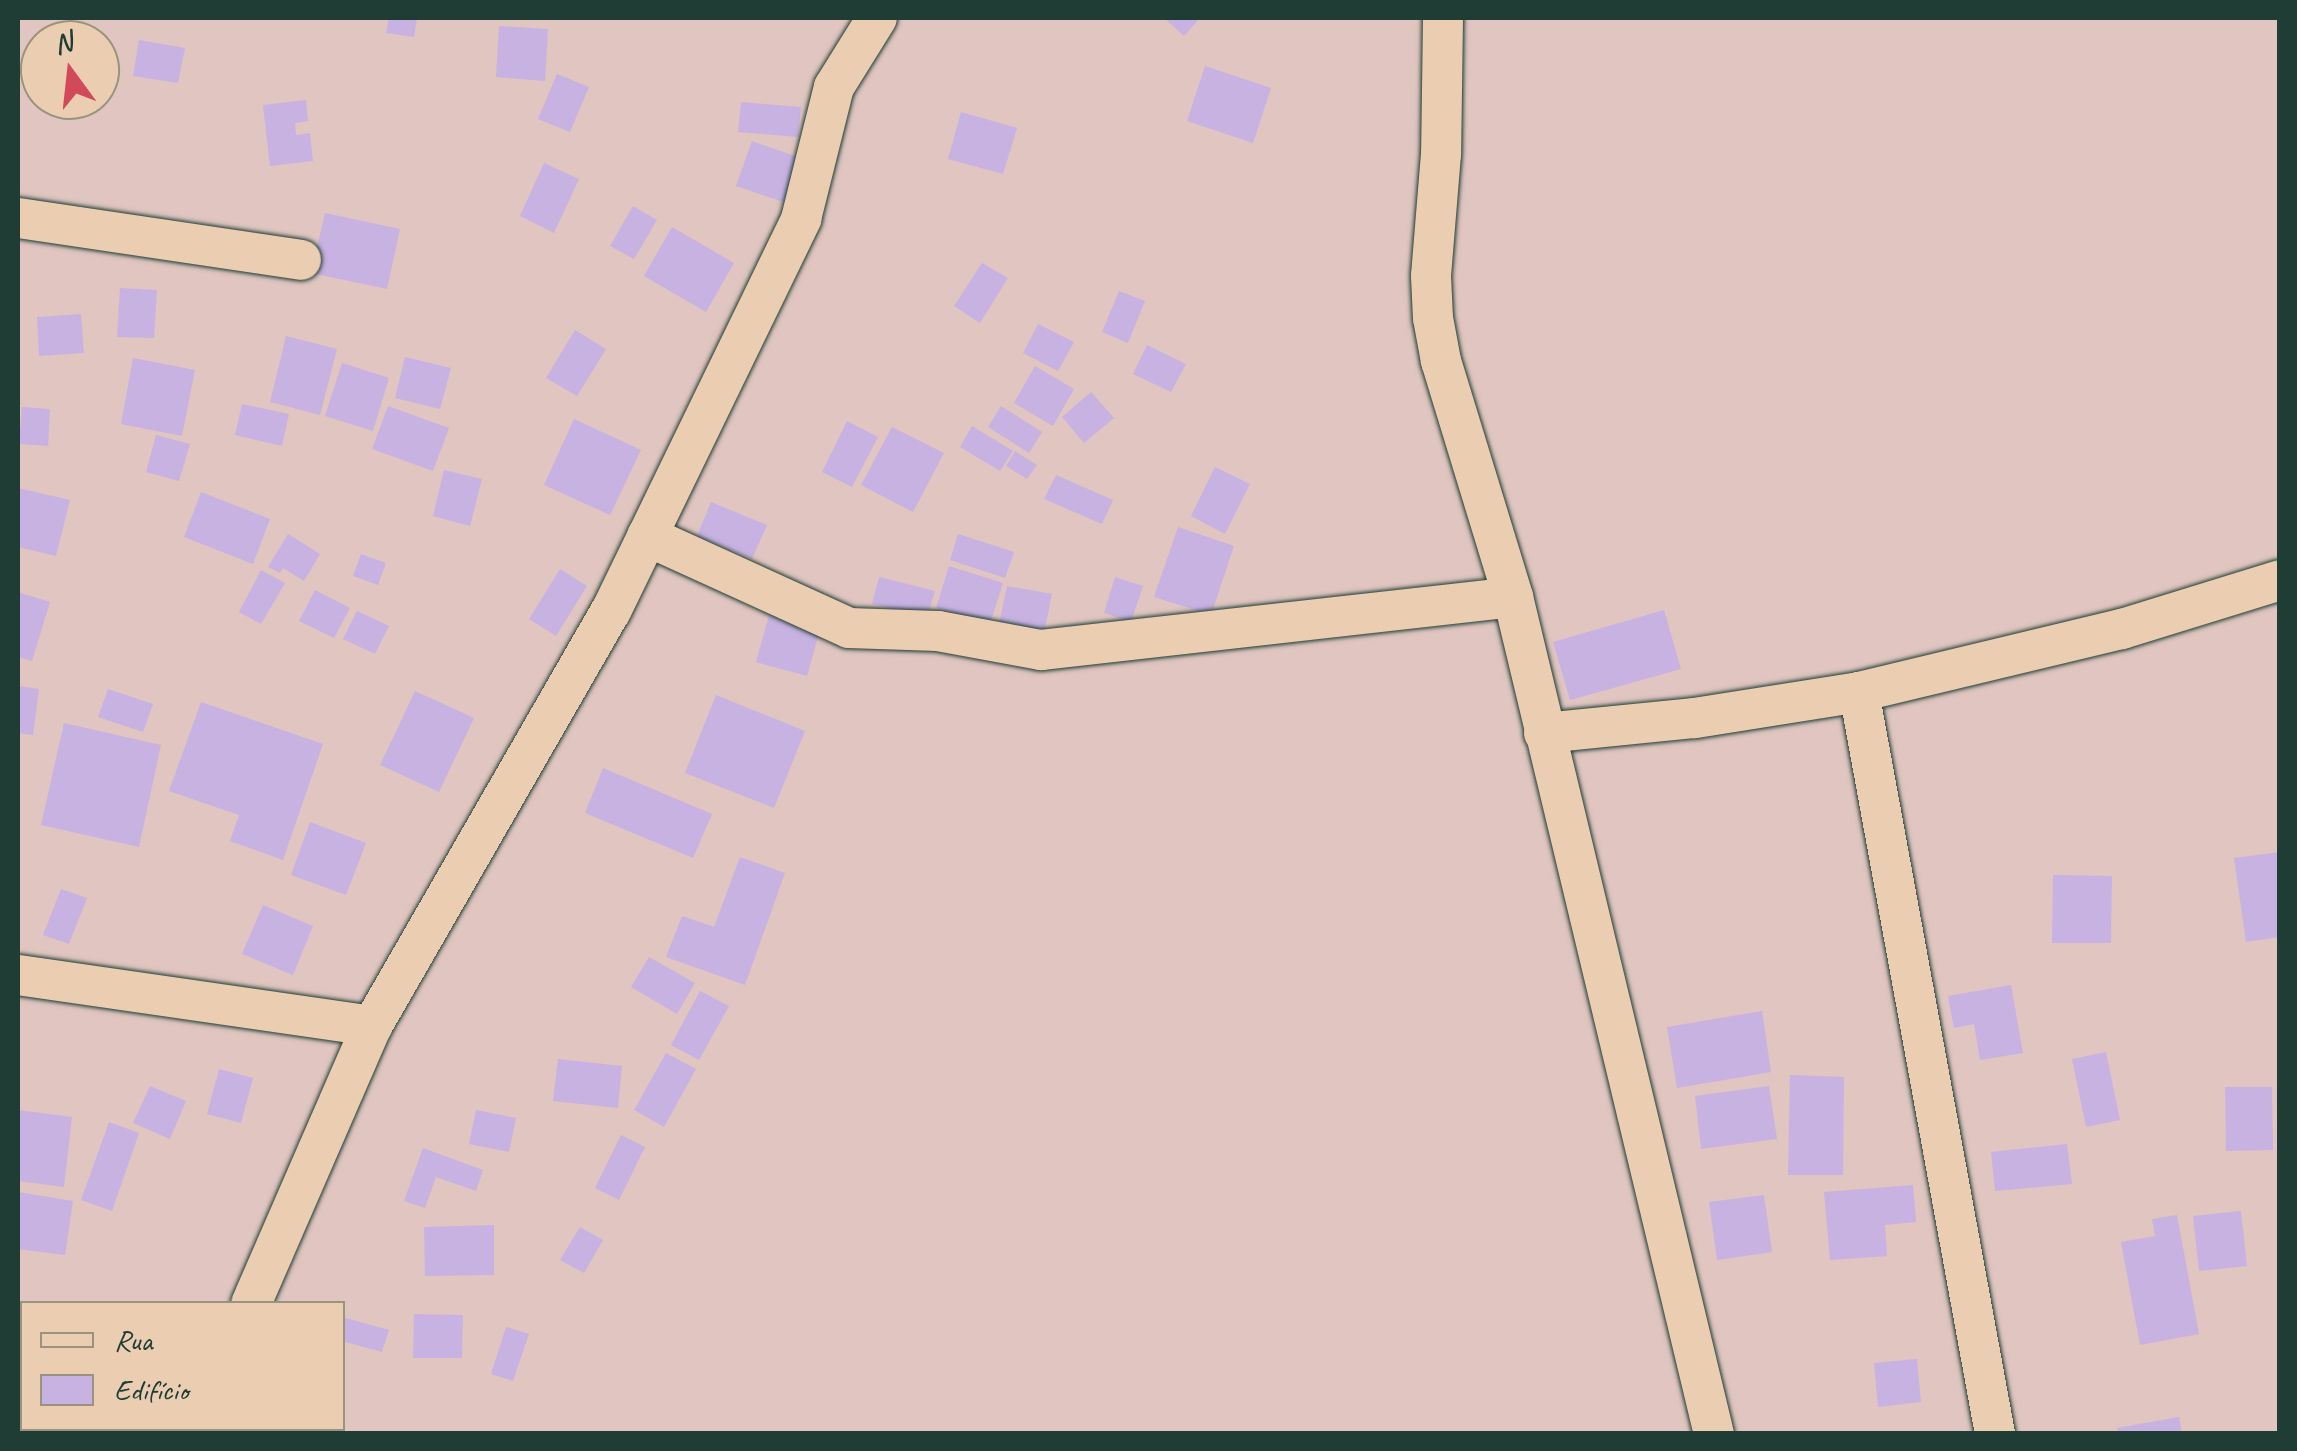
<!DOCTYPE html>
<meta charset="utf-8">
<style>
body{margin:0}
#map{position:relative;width:2297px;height:1451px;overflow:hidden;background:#e0c5c0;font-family:Caveat,sans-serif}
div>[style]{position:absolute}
.building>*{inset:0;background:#c7b2e2}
.roads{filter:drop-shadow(0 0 2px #1f3d34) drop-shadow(0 0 2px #1f3d34)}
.street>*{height:40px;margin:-20px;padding:0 20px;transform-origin:20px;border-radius:20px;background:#ebcdb1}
span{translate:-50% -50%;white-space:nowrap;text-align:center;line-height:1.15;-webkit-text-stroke:8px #ebcdb1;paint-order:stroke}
.frame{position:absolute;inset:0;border:20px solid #1f3d34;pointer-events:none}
.legend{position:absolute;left:20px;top:1301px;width:325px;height:130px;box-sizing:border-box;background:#ebcdb1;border:2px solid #99937f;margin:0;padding:12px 18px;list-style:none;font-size:30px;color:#1f3d34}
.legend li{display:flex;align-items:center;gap:20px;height:50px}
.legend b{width:50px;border:2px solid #99937f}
.north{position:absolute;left:20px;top:20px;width:100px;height:100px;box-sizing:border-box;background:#ebcdb1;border:2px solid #99937f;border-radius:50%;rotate:345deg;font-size:28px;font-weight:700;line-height:40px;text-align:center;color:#1f3d34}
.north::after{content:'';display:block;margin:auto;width:35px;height:45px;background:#d1495b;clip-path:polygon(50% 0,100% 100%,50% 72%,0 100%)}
</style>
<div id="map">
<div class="building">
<i style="clip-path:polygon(389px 18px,417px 18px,414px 37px,386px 33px)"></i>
<i style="clip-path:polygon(1164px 18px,1200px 18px,1184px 36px)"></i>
<i style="clip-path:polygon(499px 26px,548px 29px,545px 81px,496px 77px)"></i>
<i style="clip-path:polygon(139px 40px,185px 48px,178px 83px,133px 76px)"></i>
<i style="clip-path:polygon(1205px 66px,1271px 88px,1253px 143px,1187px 121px)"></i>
<i style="clip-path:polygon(557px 74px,589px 87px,570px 132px,538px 119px)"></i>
<i style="clip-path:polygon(306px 100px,308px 121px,295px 123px,296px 135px,310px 133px,313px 161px,270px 166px,263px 105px)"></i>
<i style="clip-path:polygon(741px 102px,801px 107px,798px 137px,738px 132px)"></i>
<i style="clip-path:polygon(961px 112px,1017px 128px,1003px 174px,948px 159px)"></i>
<i style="clip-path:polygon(752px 141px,801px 158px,786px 203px,736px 186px)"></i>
<i style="clip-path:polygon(544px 163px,579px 179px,554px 233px,520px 216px)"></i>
<i style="clip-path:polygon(633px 206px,657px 220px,634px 259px,610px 246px)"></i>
<i style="clip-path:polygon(325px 213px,400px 229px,387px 289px,311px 273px)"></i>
<i style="clip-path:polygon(672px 227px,734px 263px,706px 312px,644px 276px)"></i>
<i style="clip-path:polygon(982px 263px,1008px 278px,980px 323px,954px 306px)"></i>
<i style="clip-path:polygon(120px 288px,157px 290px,154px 338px,117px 337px)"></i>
<i style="clip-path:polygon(1119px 291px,1145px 301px,1128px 343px,1102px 332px)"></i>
<i style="clip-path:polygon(81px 314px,84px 353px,39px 356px,37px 317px)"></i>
<i style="clip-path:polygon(1038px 324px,1074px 342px,1058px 371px,1023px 353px)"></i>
<i style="clip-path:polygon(575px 330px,606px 349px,577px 396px,546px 378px)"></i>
<i style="clip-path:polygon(286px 336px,337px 349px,320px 415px,270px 402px)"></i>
<i style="clip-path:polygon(1147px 345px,1186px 364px,1171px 392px,1133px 374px)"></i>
<i style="clip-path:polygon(405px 357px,451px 368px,440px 409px,395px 398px)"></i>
<i style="clip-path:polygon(133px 358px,195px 370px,182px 436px,121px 424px)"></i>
<i style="clip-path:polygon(342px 363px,389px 378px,373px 431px,325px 416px)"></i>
<i style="clip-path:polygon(1035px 366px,1074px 389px,1053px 426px,1014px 403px)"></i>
<i style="clip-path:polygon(1091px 392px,1114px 418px,1084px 443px,1062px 417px)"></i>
<i style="clip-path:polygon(242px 404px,289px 414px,282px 446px,235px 435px)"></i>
<i style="clip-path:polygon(388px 406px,449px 428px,433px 471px,372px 449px)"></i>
<i style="clip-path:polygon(1001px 406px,1042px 432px,1029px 453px,988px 427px)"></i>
<i style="clip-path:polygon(22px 407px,50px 409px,48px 446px,19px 444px)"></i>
<i style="clip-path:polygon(574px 419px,641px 450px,610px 515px,544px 485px)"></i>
<i style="clip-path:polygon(847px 421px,878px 437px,852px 487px,822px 472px)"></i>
<i style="clip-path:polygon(972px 426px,1013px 451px,1000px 471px,960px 447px)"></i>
<i style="clip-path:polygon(892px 427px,944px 453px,913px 512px,861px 485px)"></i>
<i style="clip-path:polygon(156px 435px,190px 444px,179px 481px,146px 472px)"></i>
<i style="clip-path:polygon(1015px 451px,1037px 465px,1027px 479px,1006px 466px)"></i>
<i style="clip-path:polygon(1215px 467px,1250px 484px,1225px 534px,1191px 516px)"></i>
<i style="clip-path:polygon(444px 470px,482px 479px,470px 526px,433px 516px)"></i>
<i style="clip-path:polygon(1056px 475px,1113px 500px,1102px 524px,1044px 499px)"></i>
<i style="clip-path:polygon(18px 488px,70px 500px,56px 556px,18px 547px)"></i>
<i style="clip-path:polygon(201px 492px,270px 519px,253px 564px,184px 537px)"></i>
<i style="clip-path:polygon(711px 502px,767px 525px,752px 559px,697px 536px)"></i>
<i style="clip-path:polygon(1178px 527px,1234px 546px,1211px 615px,1154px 597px)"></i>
<i style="clip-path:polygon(288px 534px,320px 554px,304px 581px,283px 568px,280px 573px,268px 567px)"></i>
<i style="clip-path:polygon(958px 534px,1014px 552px,1005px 578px,950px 560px)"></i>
<i style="clip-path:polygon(361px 554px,386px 563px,378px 585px,353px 576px)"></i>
<i style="clip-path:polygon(949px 566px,1003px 583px,990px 624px,936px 608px)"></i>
<i style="clip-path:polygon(560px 569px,587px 586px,556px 636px,529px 619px)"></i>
<i style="clip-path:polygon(261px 570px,285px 583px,261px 624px,239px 612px)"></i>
<i style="clip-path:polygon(879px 577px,935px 591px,927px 618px,872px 604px)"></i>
<i style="clip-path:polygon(1115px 577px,1143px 586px,1131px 622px,1104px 613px)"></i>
<i style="clip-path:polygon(1007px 586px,1052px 594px,1043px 638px,998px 629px)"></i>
<i style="clip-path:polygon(315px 590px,350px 608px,334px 638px,299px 621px)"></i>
<i style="clip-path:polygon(18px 592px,50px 602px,32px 661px,18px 657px)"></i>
<i style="clip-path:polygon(1664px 610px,1681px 669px,1570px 700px,1553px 642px)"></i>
<i style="clip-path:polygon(357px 611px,389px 626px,375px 654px,343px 639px)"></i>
<i style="clip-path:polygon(770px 612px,821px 626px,807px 676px,756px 662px)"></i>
<i style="clip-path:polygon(18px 686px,39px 689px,33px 735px,18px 733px)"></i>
<i style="clip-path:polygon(108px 689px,153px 704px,143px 732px,98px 717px)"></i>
<i style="clip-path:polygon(415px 691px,474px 718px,439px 792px,380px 765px)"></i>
<i style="clip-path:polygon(716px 695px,805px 731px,774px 808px,685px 773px)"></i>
<i style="clip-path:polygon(201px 702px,323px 744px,283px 860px,230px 841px,239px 815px,169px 791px)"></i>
<i style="clip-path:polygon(64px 723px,161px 745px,139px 847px,41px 825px)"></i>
<i style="clip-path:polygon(603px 768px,712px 814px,693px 858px,585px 813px)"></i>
<i style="clip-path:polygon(310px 822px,366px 843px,346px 895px,291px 875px)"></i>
<i style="clip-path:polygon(2280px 852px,2280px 937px,2246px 942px,2234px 858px)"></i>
<i style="clip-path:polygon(740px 857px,785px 873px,745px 985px,666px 957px,682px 916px,714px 927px)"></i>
<i style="clip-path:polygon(2053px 875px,2112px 876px,2111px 943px,2052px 943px)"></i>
<i style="clip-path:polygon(61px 889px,87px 898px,69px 944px,43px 935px)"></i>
<i style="clip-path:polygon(263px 905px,313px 926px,293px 975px,242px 954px)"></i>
<i style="clip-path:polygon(649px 957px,695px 983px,677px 1014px,631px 987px)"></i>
<i style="clip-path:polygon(2011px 985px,2023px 1053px,1980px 1060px,1974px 1024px,1954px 1028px,1948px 996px)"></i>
<i style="clip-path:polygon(700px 991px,729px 1006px,699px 1060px,671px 1045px)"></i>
<i style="clip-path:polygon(1762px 1011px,1771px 1072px,1677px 1088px,1667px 1027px)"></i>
<i style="clip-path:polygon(2106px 1052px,2120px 1120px,2086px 1127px,2072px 1059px)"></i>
<i style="clip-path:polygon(666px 1053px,696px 1069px,664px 1127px,634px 1110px)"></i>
<i style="clip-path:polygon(558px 1059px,622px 1066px,618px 1108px,553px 1101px)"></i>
<i style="clip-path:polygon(219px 1069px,253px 1078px,241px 1123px,207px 1114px)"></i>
<i style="clip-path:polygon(1790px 1075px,1844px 1077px,1843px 1175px,1788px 1175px)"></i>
<i style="clip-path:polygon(150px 1086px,186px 1101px,170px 1139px,133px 1123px)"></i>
<i style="clip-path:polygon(1769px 1086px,1777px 1139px,1701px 1149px,1695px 1096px)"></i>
<i style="clip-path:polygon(2225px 1087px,2272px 1087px,2273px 1150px,2226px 1151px)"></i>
<i style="clip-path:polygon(18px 1110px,72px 1117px,64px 1187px,18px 1181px)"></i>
<i style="clip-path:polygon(476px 1110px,516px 1118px,509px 1152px,469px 1144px)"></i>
<i style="clip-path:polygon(109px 1122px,139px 1133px,112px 1211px,81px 1200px)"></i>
<i style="clip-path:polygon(621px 1135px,645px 1147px,619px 1200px,595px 1188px)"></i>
<i style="clip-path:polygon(2067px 1144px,2072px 1184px,1995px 1191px,1991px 1152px)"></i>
<i style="clip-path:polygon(423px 1148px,483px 1170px,476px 1191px,436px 1177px,425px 1208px,404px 1201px)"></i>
<i style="clip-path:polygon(1913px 1185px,1916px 1222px,1885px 1225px,1887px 1256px,1830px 1260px,1824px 1192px)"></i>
<i style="clip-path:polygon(18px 1192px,73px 1201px,65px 1255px,18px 1249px)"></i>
<i style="clip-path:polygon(1764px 1195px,1772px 1252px,1717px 1260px,1709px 1202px)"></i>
<i style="clip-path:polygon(2241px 1211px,2247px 1266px,2199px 1271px,2193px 1216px)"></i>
<i style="clip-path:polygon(2177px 1215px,2199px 1334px,2140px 1345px,2121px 1242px,2155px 1236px,2152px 1219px)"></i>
<i style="clip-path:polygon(494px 1225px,494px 1275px,425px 1276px,424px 1227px)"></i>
<i style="clip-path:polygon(580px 1227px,603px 1240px,584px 1273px,560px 1260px)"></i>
<i style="clip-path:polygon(414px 1314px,463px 1315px,462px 1358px,413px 1358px)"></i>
<i style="clip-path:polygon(342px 1317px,389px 1330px,382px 1352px,342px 1341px)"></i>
<i style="clip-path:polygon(506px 1327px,529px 1334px,513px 1381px,491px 1374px)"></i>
<i style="clip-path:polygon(1917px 1359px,1921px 1402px,1878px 1407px,1874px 1363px)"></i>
<i style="clip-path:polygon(2179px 1417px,2182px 1434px,2118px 1434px,2117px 1428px)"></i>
<i style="clip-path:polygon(77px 1428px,146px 1428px,144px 1434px,75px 1434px)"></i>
</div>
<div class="roads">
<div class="street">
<i style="left:1443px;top:18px;width:136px;rotate:90.8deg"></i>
<i style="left:1441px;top:154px;width:122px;rotate:94.7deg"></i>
<i style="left:1431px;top:276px;width:42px;rotate:87.3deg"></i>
<i style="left:1433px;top:318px;width:44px;rotate:79.5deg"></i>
<i style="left:1441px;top:361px;width:247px;rotate:73deg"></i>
<i style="left:18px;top:218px;width:286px;rotate:8.4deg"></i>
<i style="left:647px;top:536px;width:222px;rotate:24.5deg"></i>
<i style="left:849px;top:628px;width:89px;rotate:1.9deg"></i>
<i style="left:938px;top:631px;width:105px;rotate:10.5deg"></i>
<i style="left:1041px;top:650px;width:475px;rotate:-6.4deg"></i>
<i style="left:1513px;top:597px;width:861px;rotate:76.5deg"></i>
<i style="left:1859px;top:692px;width:754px;rotate:79.61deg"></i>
<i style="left:1544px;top:733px;width:152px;rotate:-5.7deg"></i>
<i style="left:1695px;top:718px;width:166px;rotate:-9deg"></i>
<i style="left:1859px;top:692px;width:270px;rotate:-13.5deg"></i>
<i style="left:2122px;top:629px;width:165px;rotate:-17.2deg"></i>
<i style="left:18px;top:975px;width:358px;rotate:8.2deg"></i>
<i style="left:251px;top:1304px;width:303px;rotate:-66.5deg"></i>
<i style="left:372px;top:1026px;width:479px;rotate:-60.1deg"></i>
<i style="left:611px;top:611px;width:436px;rotate:-64.1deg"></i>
<i style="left:801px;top:219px;width:136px;rotate:-76deg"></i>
<i style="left:834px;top:87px;width:81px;rotate:-58.1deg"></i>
<i style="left:194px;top:1434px;width:7px;rotate:-63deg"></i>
</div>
</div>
<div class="frame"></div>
<ul class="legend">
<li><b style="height:12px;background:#ebcdb1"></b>Rua</li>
<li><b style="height:28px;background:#c7b2e2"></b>Edifício</li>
</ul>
<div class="north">N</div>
</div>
